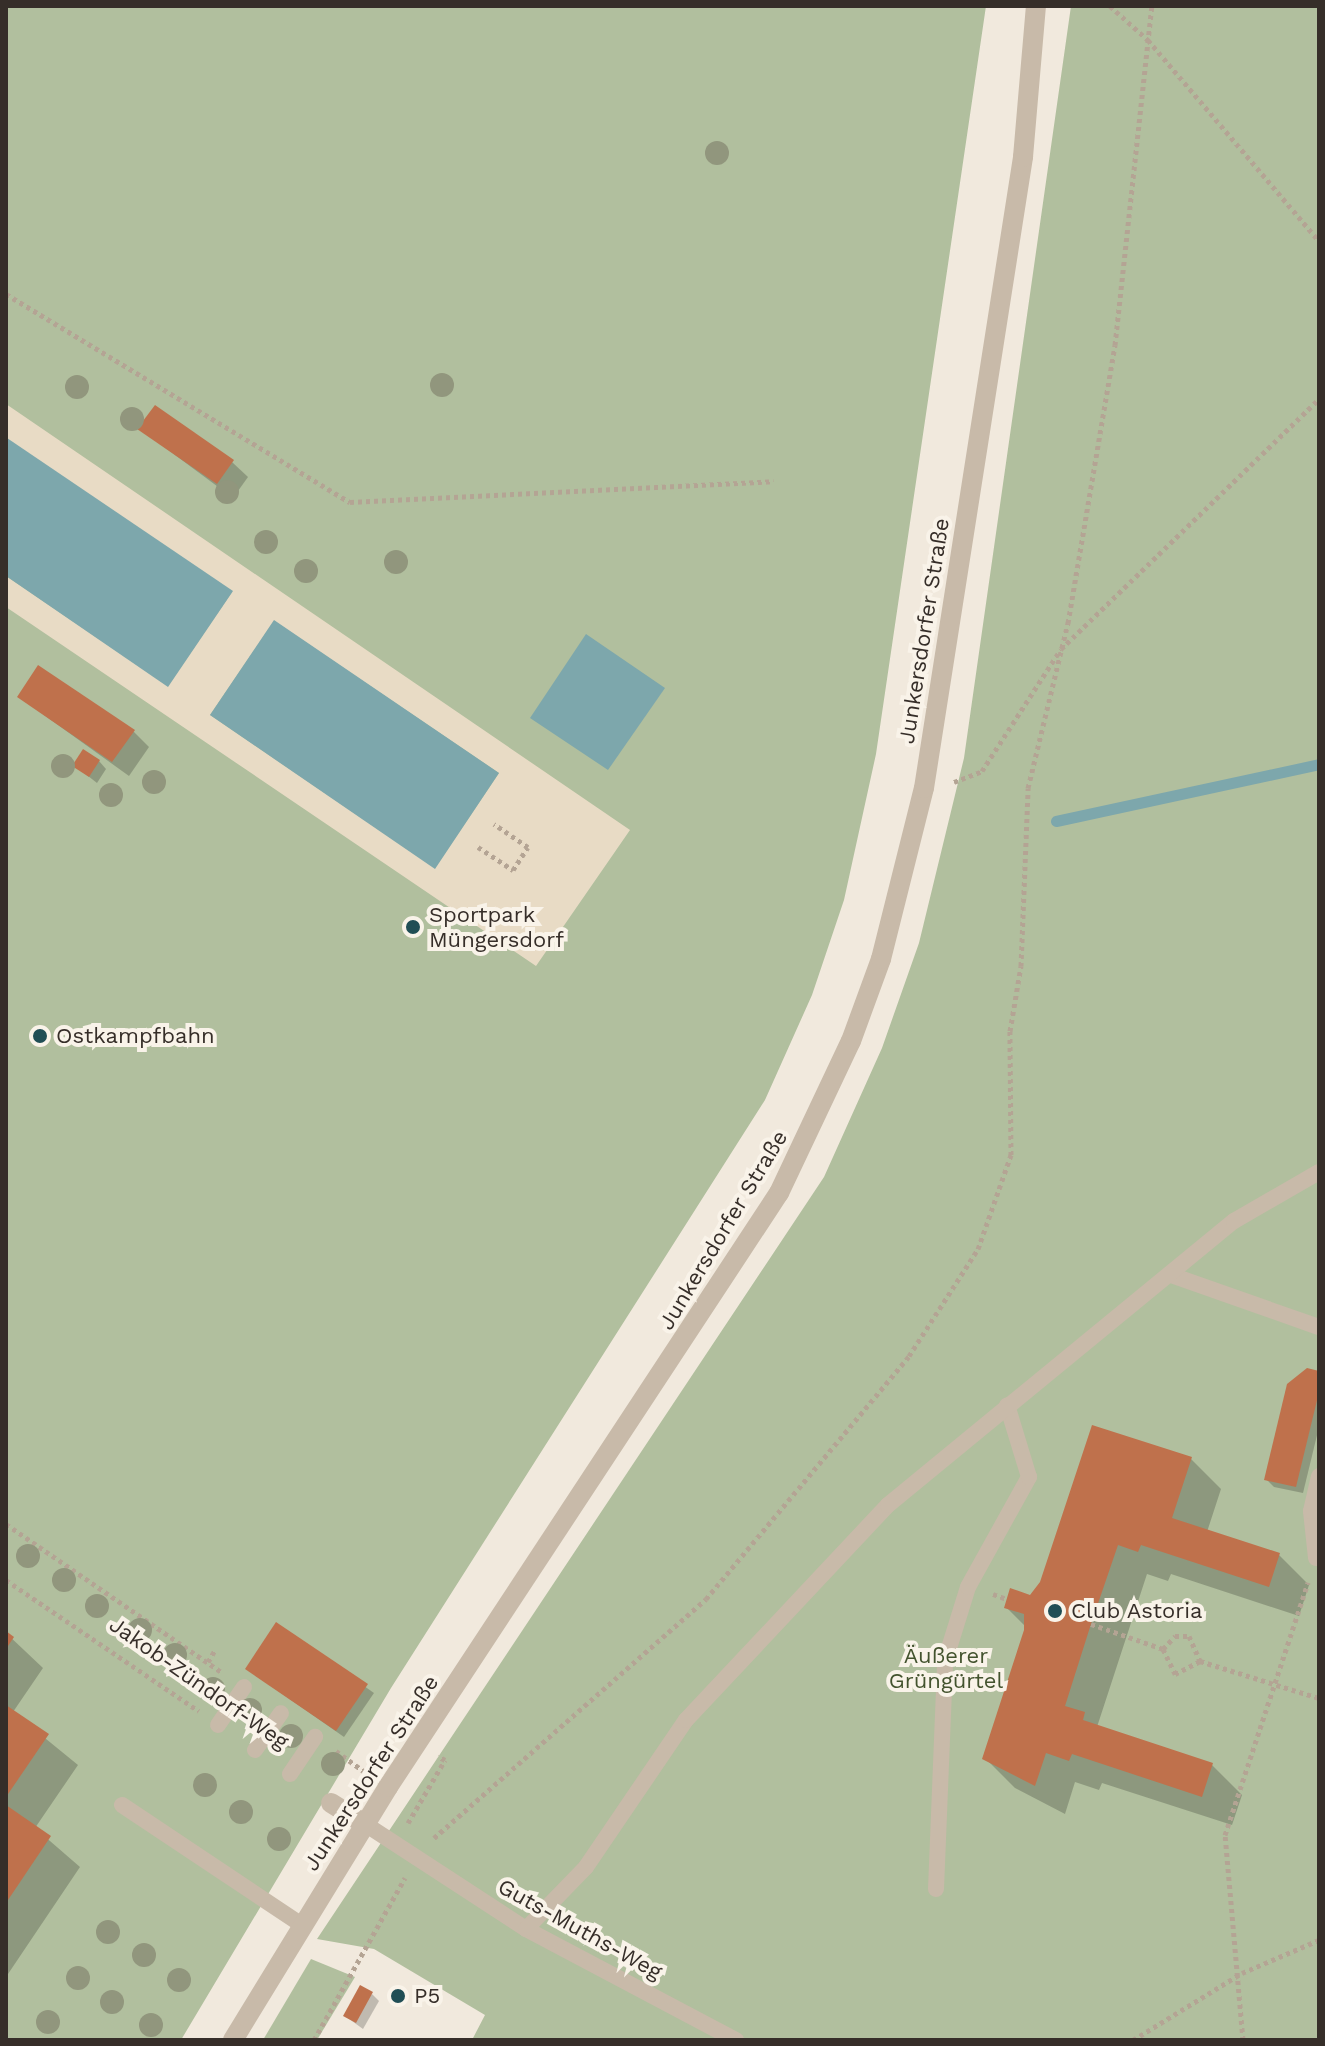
<!DOCTYPE html>
<meta charset="utf-8">
<style>
body{margin:0}
#map{position:relative;width:1325px;height:2046px;overflow:hidden;background:#f1e9dd;font-family:"Work Sans",sans-serif}
div>[style]{position:absolute}
.green>*{inset:0;background:#b1bf9e}
.plaza>*{inset:0;background:#e8dbc5}
.water>*{inset:0;background:#7da7ac}
.shadow>*{inset:0;background:#0003}
.stream>*{height:11px;margin:-5.5px;padding:0 5.5px;transform-origin:5.5px;border-radius:5.5px;background:#7da7ac}
.building>*{inset:0;background:#bf714c}
.path>*{height:5px;margin-top:-2.5px;transform-origin:0;background:repeating-linear-gradient(90deg,#b4a494 0 4px,transparent 0 8px)}
.service>*{height:16px;margin:-8px;padding:0 8px;transform-origin:8px;border-radius:8px;background:#c8baa9}
.pedestrian>*{height:20px;margin:-10px;padding:0 10px;transform-origin:10px;border-radius:10px;background:#c8baa9}
.tertiary>*{height:20px;margin:-10px;padding:0 10px;transform-origin:10px;border-radius:10px;background:#c8baa9}
.trees>*{width:24px;height:24px;margin:-12px;border-radius:50%;background:#91967d}
.dots>*{width:22px;height:22px;translate:-50% -50%;box-sizing:border-box;border:4px solid #f9f3e9;border-radius:50%}
span{translate:-50% -50%;white-space:nowrap;text-align:center;line-height:1.15;-webkit-text-stroke:8px #f9f3e9;paint-order:stroke}
.street-label{font-size:22px;color:#362e29}
.poi-label{font-size:22px;color:#362e29}
.left{translate:0 -50%;text-align:left}
.park-label{font-size:22px;color:#43532e}
.frame{position:absolute;inset:0;border:8px solid #362e29;pointer-events:none}
</style>
<div id="map">
<div class="green">
<i style="clip-path:polygon(6px 6px,986px 6px,876px 754px,844px 900px,812px 995px,765px 1100px,391px 1688px,181px 2040px,6px 2040px)"></i>
<i style="clip-path:polygon(1071px 6px,1319px 6px,1319px 2040px,472px 2040px,485px 2015px,374px 1949px,317px 1939px,824px 1177px,882px 1048px,919px 943px,964px 758px)"></i>
<i style="clip-path:polygon(311px 1959px,355px 1977px,317px 2040px,263px 2040px)"></i>
</div>
<div class="plaza">
<i style="clip-path:polygon(evenodd,6px 404px,630px 830px,536px 966px,6px 607px,6px 576px,168px 686px,232px 592px,6px 440px,6px 404px,274px 621px,499px 773px,435px 868px,210px 715px,274px 621px)"></i>
</div>
<div class="water">
<i style="clip-path:polygon(7px 438px,233px 591px,168px 687px,6px 576px)"></i>
<i style="clip-path:polygon(274px 620px,499px 773px,435px 869px,210px 715px)"></i>
<i style="clip-path:polygon(586px 634px,665px 688px,608px 770px,530px 718px)"></i>
</div>
<div class="shadow">
<i style="clip-path:polygon(140px 429px,232px 462px,248px 477px,233px 498px)"></i>
<i style="clip-path:polygon(19px 697px,134px 732px,149px 747px,129px 776px)"></i>
<i style="clip-path:polygon(99px 761px,106px 769px,97px 783px,74px 765px)"></i>
<i style="clip-path:polygon(1319px 1373px,1319px 1427px,1303px 1493px,1274px 1487px,1266px 1479px)"></i>
<i style="clip-path:polygon(1191px 1459px,1221px 1489px,1207px 1532px,1279px 1555px,1309px 1585px,1299px 1616px,1171px 1574px,1168px 1581px,1147px 1574px,1097px 1727px,1212px 1765px,1242px 1795px,1232px 1825px,1102px 1783px,1099px 1790px,1075px 1782px,1065px 1814px,1015px 1788px,985px 1758px,1026px 1627px,1006px 1607px,1031px 1597px)"></i>
<i style="clip-path:polygon(277px 1625px,374px 1693px,344px 1737px,247px 1669px)"></i>
<i style="clip-path:polygon(6px 1633px,43px 1668px,13px 1712px,78px 1765px,35px 1828px,80px 1867px,6px 1977px)"></i>
<i style="clip-path:polygon(372px 1994px,379px 2001px,363px 2029px,345px 2016px)"></i>
</div>
<div class="stream">
<i style="left:1056px;top:821px;width:269px;rotate:-12.2deg"></i>
</div>
<div class="building">
<i style="clip-path:polygon(155px 405px,234px 460px,217px 484px,137px 429px)"></i>
<i style="clip-path:polygon(38px 665px,135px 730px,112px 762px,17px 697px)"></i>
<i style="clip-path:polygon(83px 749px,100px 760px,89px 777px,72px 766px)"></i>
<i style="clip-path:polygon(1307px 1368px,1319px 1371px,1319px 1392px,1296px 1487px,1264px 1480px,1287px 1384px)"></i>
<i style="clip-path:polygon(1092px 1425px,1192px 1457px,1172px 1518px,1280px 1553px,1269px 1587px,1141px 1545px,1138px 1552px,1118px 1545px,1091px 1624px,1065px 1706px,1085px 1712px,1083px 1720px,1213px 1763px,1202px 1797px,1072px 1754px,1069px 1761px,1046px 1753px,1035px 1786px,982px 1759px,1024px 1630px,1024px 1614px,1004px 1608px,1010px 1588px,1030px 1595px,1040px 1582px)"></i>
<i style="clip-path:polygon(276px 1622px,368px 1684px,336px 1731px,245px 1669px)"></i>
<i style="clip-path:polygon(6px 1631px,14px 1637px,6px 1649px)"></i>
<i style="clip-path:polygon(6px 1705px,49px 1734px,6px 1797px)"></i>
<i style="clip-path:polygon(6px 1805px,51px 1836px,6px 1903px)"></i>
<i style="clip-path:polygon(360px 1985px,373px 1992px,356px 2023px,343px 2016px)"></i>
</div>
<div class="path">
<i style="left:1110px;top:6px;width:51px;rotate:41.8deg"></i>
<i style="left:1148px;top:40px;width:264px;rotate:49.6deg"></i>
<i style="left:6px;top:294px;width:402px;rotate:31.2deg"></i>
<i style="left:350px;top:502px;width:424px;rotate:-2.8deg"></i>
<i style="left:954px;top:782px;width:30px;rotate:-21deg"></i>
<i style="left:982px;top:771px;width:145px;rotate:-57.1deg"></i>
<i style="left:1061px;top:649px;width:359px;rotate:-44.1deg"></i>
<i style="left:478px;top:847px;width:42px;rotate:33.3deg"></i>
<i style="left:513px;top:870px;width:27px;rotate:-57deg"></i>
<i style="left:528px;top:847px;width:41px;rotate:-145.9deg"></i>
<i style="left:6px;top:1524px;width:263px;rotate:34.5deg"></i>
<i style="left:6px;top:1580px;width:233px;rotate:34.2deg"></i>
<i style="left:993px;top:1594px;width:15px;rotate:20deg"></i>
<i style="left:1091px;top:1624px;width:76px;rotate:19.1deg"></i>
<i style="left:1163px;top:1649px;width:28px;rotate:64deg"></i>
<i style="left:1175px;top:1674px;width:28px;rotate:-27deg"></i>
<i style="left:1200px;top:1661px;width:125px;rotate:17.3deg"></i>
<i style="left:1163px;top:1649px;width:18px;rotate:-47deg"></i>
<i style="left:1175px;top:1636px;width:14px"></i>
<i style="left:1189px;top:1636px;width:27px;rotate:66deg"></i>
<i style="left:208px;top:1662px;width:14px;rotate:-60deg"></i>
<i style="left:336px;top:1751px;width:34px;rotate:36deg"></i>
<i style="left:408px;top:1823px;width:73px;rotate:-59.6deg"></i>
<i style="left:445px;top:1760px;width:8px;rotate:-150deg"></i>
<i style="left:434px;top:1838px;width:362px;rotate:-41.3deg"></i>
<i style="left:706px;top:1599px;width:317px;rotate:-50.1deg"></i>
<i style="left:909px;top:1356px;width:127px;rotate:-57.2deg"></i>
<i style="left:978px;top:1249px;width:100px;rotate:-70.7deg"></i>
<i style="left:1011px;top:1155px;width:124px;rotate:-90.5deg"></i>
<i style="left:1010px;top:1031px;width:66px;rotate:-80.4deg"></i>
<i style="left:1021px;top:966px;width:178px;rotate:-87.7deg"></i>
<i style="left:1028px;top:788px;width:170px;rotate:-76.4deg"></i>
<i style="left:1068px;top:623px;width:282px;rotate:-80.4deg"></i>
<i style="left:1115px;top:345px;width:341px;rotate:-83.8deg"></i>
<i style="left:314px;top:2040px;width:186px;rotate:-60.7deg"></i>
<i style="left:1133px;top:2040px;width:128px;rotate:-31.6deg"></i>
<i style="left:1242px;top:1973px;width:84px;rotate:-23.2deg"></i>
<i style="left:1243px;top:2040px;width:206px;rotate:-95deg"></i>
<i style="left:1225px;top:1835px;width:266px;rotate:-71.8deg"></i>
</div>
<div class="service">
<i style="left:1171px;top:1275px;width:157px;rotate:19.4deg"></i>
<i style="left:1316px;top:1558px;width:47px;rotate:-96.1deg"></i>
<i style="left:1311px;top:1511px;width:36px;rotate:-77deg"></i>
<i style="left:218px;top:1725px;width:46px;rotate:-55.6deg"></i>
<i style="left:255px;top:1750px;width:45px;rotate:-54.9deg"></i>
<i style="left:290px;top:1774px;width:45px;rotate:-56deg"></i>
<i style="left:122px;top:1805px;width:216px;rotate:33.7deg"></i>
<i style="left:365px;top:1824px;width:192px;rotate:33.1deg"></i>
<i style="left:526px;top:1929px;width:238px;rotate:27.9deg"></i>
<i style="left:936px;top:1889px;width:228px;rotate:-87.7deg"></i>
<i style="left:945px;top:1661px;width:77px;rotate:-72.7deg"></i>
<i style="left:968px;top:1587px;width:126px;rotate:-61deg"></i>
<i style="left:1029px;top:1477px;width:75px;rotate:-107deg"></i>
<i style="left:526px;top:1929px;width:86px;rotate:-45.9deg"></i>
<i style="left:586px;top:1867px;width:178px;rotate:-55.8deg"></i>
<i style="left:686px;top:1720px;width:295px;rotate:-46.8deg"></i>
<i style="left:888px;top:1505px;width:448px;rotate:-39.4deg"></i>
<i style="left:1234px;top:1221px;width:98px;rotate:-30deg"></i>
</div>
<div class="pedestrian">
<i style="left:331px;top:1803px;width:40px;rotate:32deg"></i>
</div>
<div class="tertiary">
<i style="left:233px;top:2040px;width:297px;rotate:-58.5deg"></i>
<i style="left:388px;top:1787px;width:711px;rotate:-56.65deg"></i>
<i style="left:779px;top:1193px;width:168px;rotate:-64.7deg"></i>
<i style="left:851px;top:1041px;width:87px;rotate:-69.9deg"></i>
<i style="left:881px;top:959px;width:176px;rotate:-75.9deg"></i>
<i style="left:924px;top:788px;width:639px;rotate:-81.08deg"></i>
<i style="left:1023px;top:157px;width:152px;rotate:-85.1deg"></i>
</div>
<div class="trees">
<i style="left:717px;top:153px"></i>
<i style="left:442px;top:385px"></i>
<i style="left:77px;top:387px"></i>
<i style="left:132px;top:419px"></i>
<i style="left:227px;top:492px"></i>
<i style="left:266px;top:542px"></i>
<i style="left:396px;top:562px"></i>
<i style="left:306px;top:571px"></i>
<i style="left:63px;top:766px"></i>
<i style="left:154px;top:782px"></i>
<i style="left:111px;top:795px"></i>
<i style="left:28px;top:1556px"></i>
<i style="left:64px;top:1580px"></i>
<i style="left:97px;top:1606px"></i>
<i style="left:140px;top:1630px"></i>
<i style="left:175px;top:1655px"></i>
<i style="left:213px;top:1689px"></i>
<i style="left:250px;top:1710px"></i>
<i style="left:291px;top:1736px"></i>
<i style="left:333px;top:1764px"></i>
<i style="left:205px;top:1785px"></i>
<i style="left:241px;top:1812px"></i>
<i style="left:279px;top:1839px"></i>
<i style="left:108px;top:1932px"></i>
<i style="left:144px;top:1955px"></i>
<i style="left:78px;top:1978px"></i>
<i style="left:179px;top:1980px"></i>
<i style="left:112px;top:2002px"></i>
<i style="left:48px;top:2022px"></i>
<i style="left:151px;top:2025px"></i>
</div>
<div class="dots">
<i style="left:413px;top:927px;background:#204e55"></i>
<i style="left:40px;top:1036px;background:#204e55"></i>
<i style="left:1055px;top:1611px;background:#204e55"></i>
<i style="left:398px;top:1996px;background:#204e55"></i>
</div>
<div class="street-label">
<span style="left:924px;top:631px;rotate:-81deg">Junkersdorfer Straße</span>
<span style="left:723px;top:1230px;rotate:-59deg">Junkersdorfer Straße</span>
<span style="left:199px;top:1683px;rotate:35deg">Jakob-Zündorf-Weg</span>
<span style="left:371px;top:1773px;rotate:-57deg">Junkersdorfer Straße</span>
<span style="left:580px;top:1929px;rotate:29deg">Guts-Muths-Weg</span>
</div>
<div class="poi-label">
<span class="left" style="left:429px;top:927px">Sportpark<br>Müngersdorf</span>
<span class="left" style="left:56px;top:1036px">Ostkampfbahn</span>
<span class="left" style="left:1071px;top:1611px">Club Astoria</span>
<span class="left" style="left:414px;top:1996px">P5</span>
</div>
<div class="park-label">
<span style="left:946px;top:1668px">Äußerer<br>Grüngürtel</span>
</div>
<div class="frame"></div>
</div>
